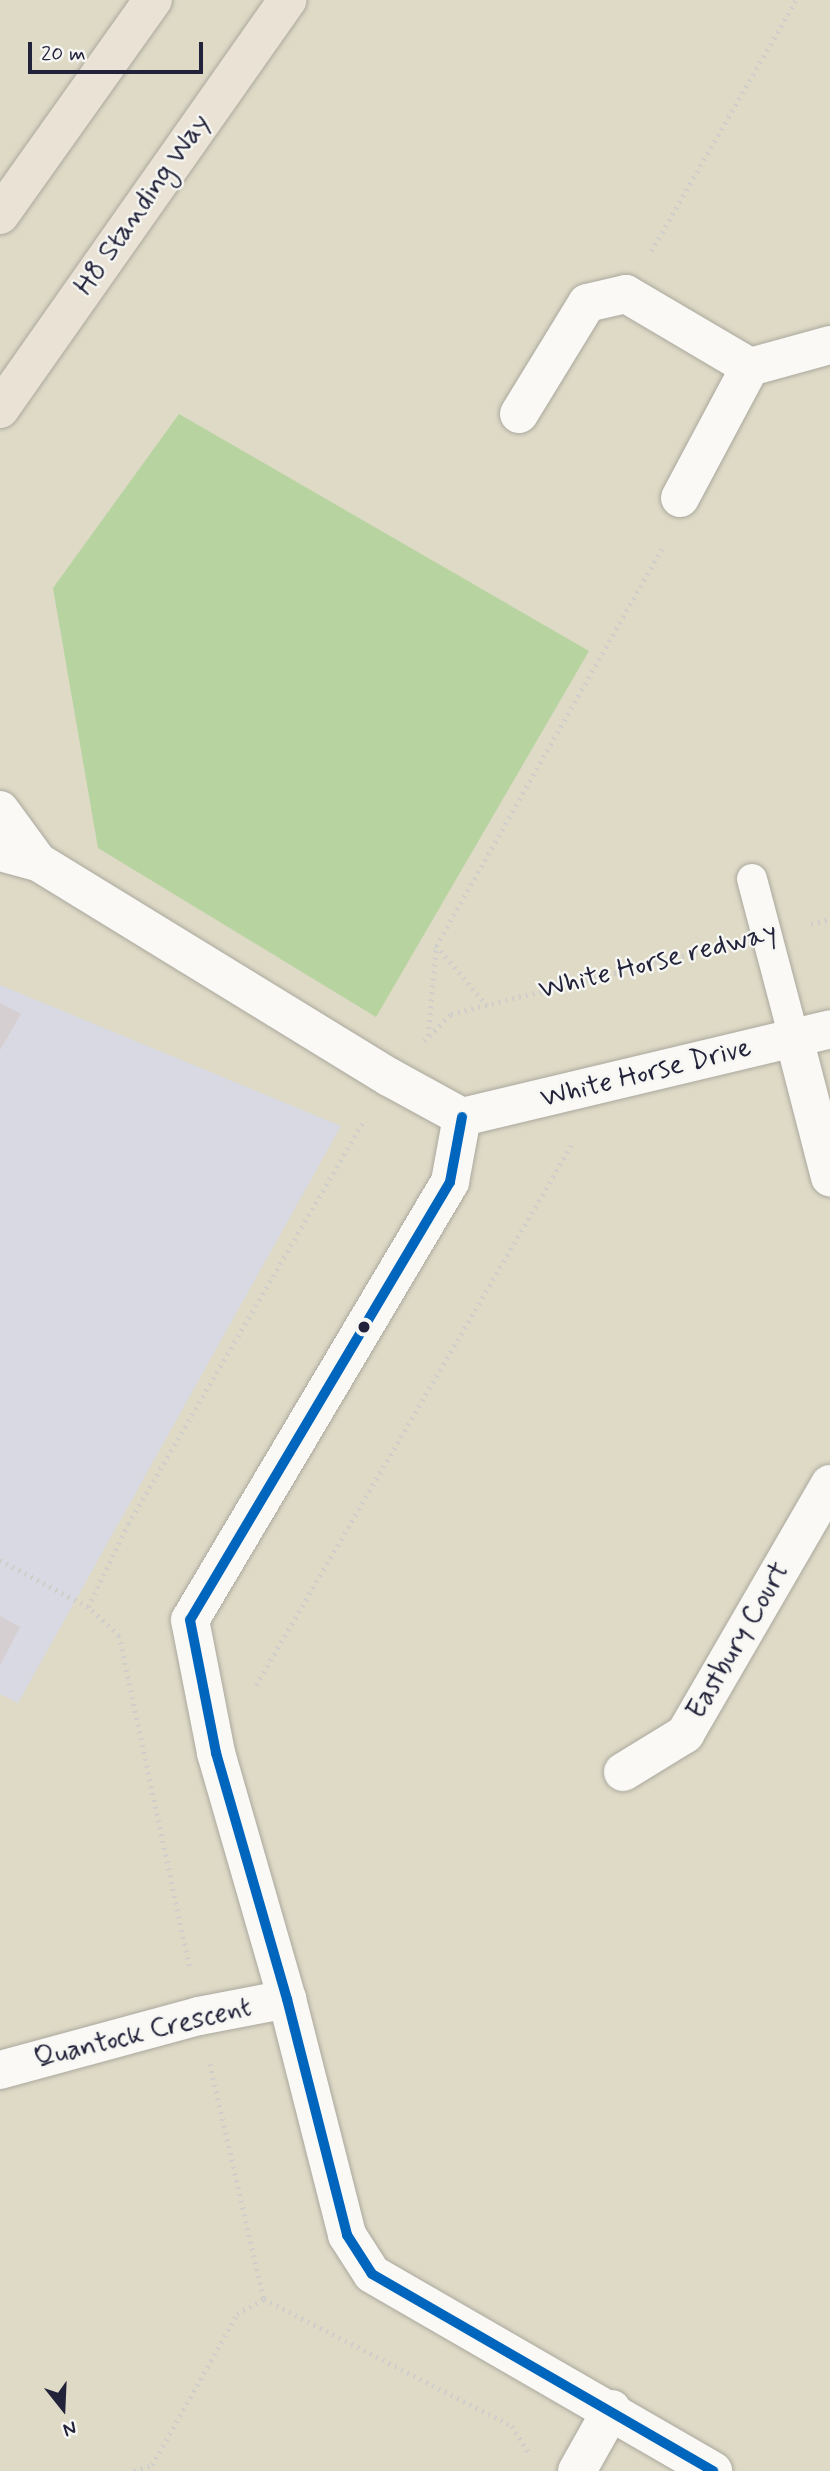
<!DOCTYPE html>
<style>
body{margin:0}
#map{position:relative;width:830px;height:2471px;overflow:hidden;background:#dedac6;font-family:Mynerve,sans-serif}
div>[style]{position:absolute}
.built>*{inset:0;background:#d8d9e2}
.green>*{inset:0;background:#b6d3a0}
.building>*{inset:0;background:#d6cfd2}
.path>*{height:4.5px;margin-top:-2.25px;transform-origin:0;background:repeating-linear-gradient(90deg,#d0ceca 0 2px,transparent 0 7px)}
.roads{filter:drop-shadow(0 0 2px #aba89e) drop-shadow(0 0 2px #aba89e)}
.service>*{height:30px;margin:-15px;padding:0 15px;transform-origin:15px;border-radius:15px;background:#faf9f6}
.minor>*{height:38px;margin:-19px;padding:0 19px;transform-origin:19px;border-radius:19px;background:#faf9f6}
.trunk>*{height:38px;margin:-19px;padding:0 19px;transform-origin:19px;border-radius:19px;background:#e9e2d5}
.bus-1>*{height:10px;margin:-5px;padding:0 5px;transform-origin:5px;border-radius:5px;background:#0065bd}
.dots>*{width:19px;height:19px;translate:-50% -50%;box-sizing:border-box;border:4px solid #f6f6f2;border-radius:50%}
span{translate:-50% -50%;white-space:nowrap;text-align:center;line-height:1.15;-webkit-text-stroke:5px #f6f6f2;paint-order:stroke}
.street-label{font-size:28px;color:#22223b}
.north{position:absolute;left:28px;top:2373px;width:70px;height:70px;-webkit-text-stroke:5px #f6f6f2;paint-order:stroke;rotate:162deg;font-size:19px;font-weight:700;line-height:28px;text-align:center;color:#22223b}
.north::after{content:'';display:block;margin:auto;width:24px;height:32px;background:#22223b;clip-path:polygon(50% 0,100% 100%,50% 72%,0 100%)}
.scale{position:absolute;left:28px;top:42px;width:175px;height:32px;box-sizing:border-box;border:4px solid #22223b;border-top:0;padding-left:9px;font-size:21px;line-height:24px;white-space:nowrap;color:#22223b;-webkit-text-stroke:5px #f6f6f2;paint-order:stroke}
</style>
<div id="map">
<div class="built">
<i style="clip-path:polygon(0 985px,341px 1126px,18px 1703px,0 1694px)"></i>
</div>
<div class="green">
<i style="clip-path:polygon(179px 414px,589px 651px,376px 1017px,98px 848px,53px 588px)"></i>
</div>
<div class="building">
<i style="clip-path:polygon(0 1003px,21px 1014px,0 1050px)"></i>
<i style="clip-path:polygon(0 1616px,20px 1627px,0 1666px)"></i>
</div>
<div class="path">
<i style="left:651px;top:251px;width:290px;rotate:-60deg"></i>
<i style="left:811px;top:924px;width:20px;rotate:-15deg"></i>
<i style="left:487px;top:1006px;width:79px;rotate:-130.4deg"></i>
<i style="left:436px;top:946px;width:461px;rotate:-60.4deg"></i>
<i style="left:428px;top:1036px;width:89px;rotate:-84.9deg"></i>
<i style="left:424px;top:1041px;width:38px;rotate:-45deg"></i>
<i style="left:451px;top:1014px;width:278px;rotate:-14.1deg"></i>
<i style="left:0;top:1560px;width:100px;rotate:28.1deg"></i>
<i style="left:256px;top:1685px;width:629px;rotate:-59.72deg"></i>
<i style="left:189px;top:1966px;width:337px;rotate:-102deg"></i>
<i style="left:119px;top:1636px;width:42px;rotate:-136.9deg"></i>
<i style="left:88px;top:1607px;width:92px;rotate:-64.3deg"></i>
<i style="left:128px;top:1524px;width:468px;rotate:-59.7deg"></i>
<i style="left:210px;top:2064px;width:241px;rotate:77.1deg"></i>
<i style="left:264px;top:2299px;width:279px;rotate:27.1deg"></i>
<i style="left:512px;top:2426px;width:32px;rotate:58deg"></i>
<i style="left:134px;top:2471px;width:19px;rotate:-18deg"></i>
<i style="left:152px;top:2465px;width:173px;rotate:-60.6deg"></i>
<i style="left:237px;top:2314px;width:31px;rotate:-29deg"></i>
</div>
<div class="roads">
<div class="service">
<i style="left:752px;top:879px;width:164px;rotate:75.2deg"></i>
</div>
<div class="minor">
<i style="left:519px;top:414px;width:130px;rotate:-58.5deg"></i>
<i style="left:587px;top:303px;width:40px;rotate:-13deg"></i>
<i style="left:626px;top:294px;width:144px;rotate:30.5deg"></i>
<i style="left:750px;top:367px;width:83px;rotate:-15.4deg"></i>
<i style="left:680px;top:498px;width:149px;rotate:-61.9deg"></i>
<i style="left:0;top:810px;width:64px;rotate:53.8deg"></i>
<i style="left:0;top:852px;width:39px;rotate:15deg"></i>
<i style="left:38px;top:862px;width:412px;rotate:31.5deg"></i>
<i style="left:389px;top:1077px;width:83px;rotate:28.7deg"></i>
<i style="left:794px;top:1038px;width:144px;rotate:75.5deg"></i>
<i style="left:462px;top:1117px;width:66px;rotate:100.5deg"></i>
<i style="left:450px;top:1182px;width:509px;rotate:120.69deg"></i>
<i style="left:190px;top:1620px;width:136px;rotate:78.9deg"></i>
<i style="left:216px;top:1753px;width:256px;rotate:73.9deg"></i>
<i style="left:287px;top:1999px;width:244px;rotate:75.7deg"></i>
<i style="left:347px;top:2235px;width:46px;rotate:57.3deg"></i>
<i style="left:372px;top:2274px;width:394px;rotate:30deg"></i>
<i style="left:462px;top:1117px;width:378px;rotate:-13.4deg"></i>
<i style="left:623px;top:1772px;width:73px;rotate:-31.5deg"></i>
<i style="left:685px;top:1734px;width:289px;rotate:-59.9deg"></i>
<i style="left:0;top:2070px;width:206px;rotate:-15.2deg"></i>
<i style="left:199px;top:2016px;width:90px;rotate:-10.9deg"></i>
<i style="left:577px;top:2471px;width:71px;rotate:-60.6deg"></i>
</div>
<div class="trunk">
<i style="left:0;top:215px;width:264px;rotate:-54.6deg"></i>
<i style="left:0;top:409px;width:500px;rotate:-54.9deg"></i>
</div>
</div>
<div class="bus-1">
<i style="left:462px;top:1117px;width:66px;rotate:100.5deg"></i>
<i style="left:450px;top:1182px;width:509px;rotate:120.69deg"></i>
<i style="left:190px;top:1620px;width:136px;rotate:78.9deg"></i>
<i style="left:216px;top:1753px;width:256px;rotate:73.9deg"></i>
<i style="left:287px;top:1999px;width:244px;rotate:75.7deg"></i>
<i style="left:347px;top:2235px;width:46px;rotate:57.3deg"></i>
<i style="left:372px;top:2274px;width:394px;rotate:30deg"></i>
</div>
<div class="dots">
<i style="left:364px;top:1327px;background:#22223b"></i>
</div>
<div class="street-label">
<span style="left:143px;top:205px;rotate:-55deg">H8 Standing Way</span>
<span style="left:658px;top:962px;rotate:-14deg">White Horse redway</span>
<span style="left:646px;top:1074px;rotate:-14deg">White Horse Drive</span>
<span style="left:739px;top:1641px;rotate:-60deg">Eastbury Court</span>
<span style="left:143px;top:2034px;rotate:-14deg">Quantock Crescent</span>
</div>
<div class="north">N</div>
<div class="scale">20 m</div>
</div>
